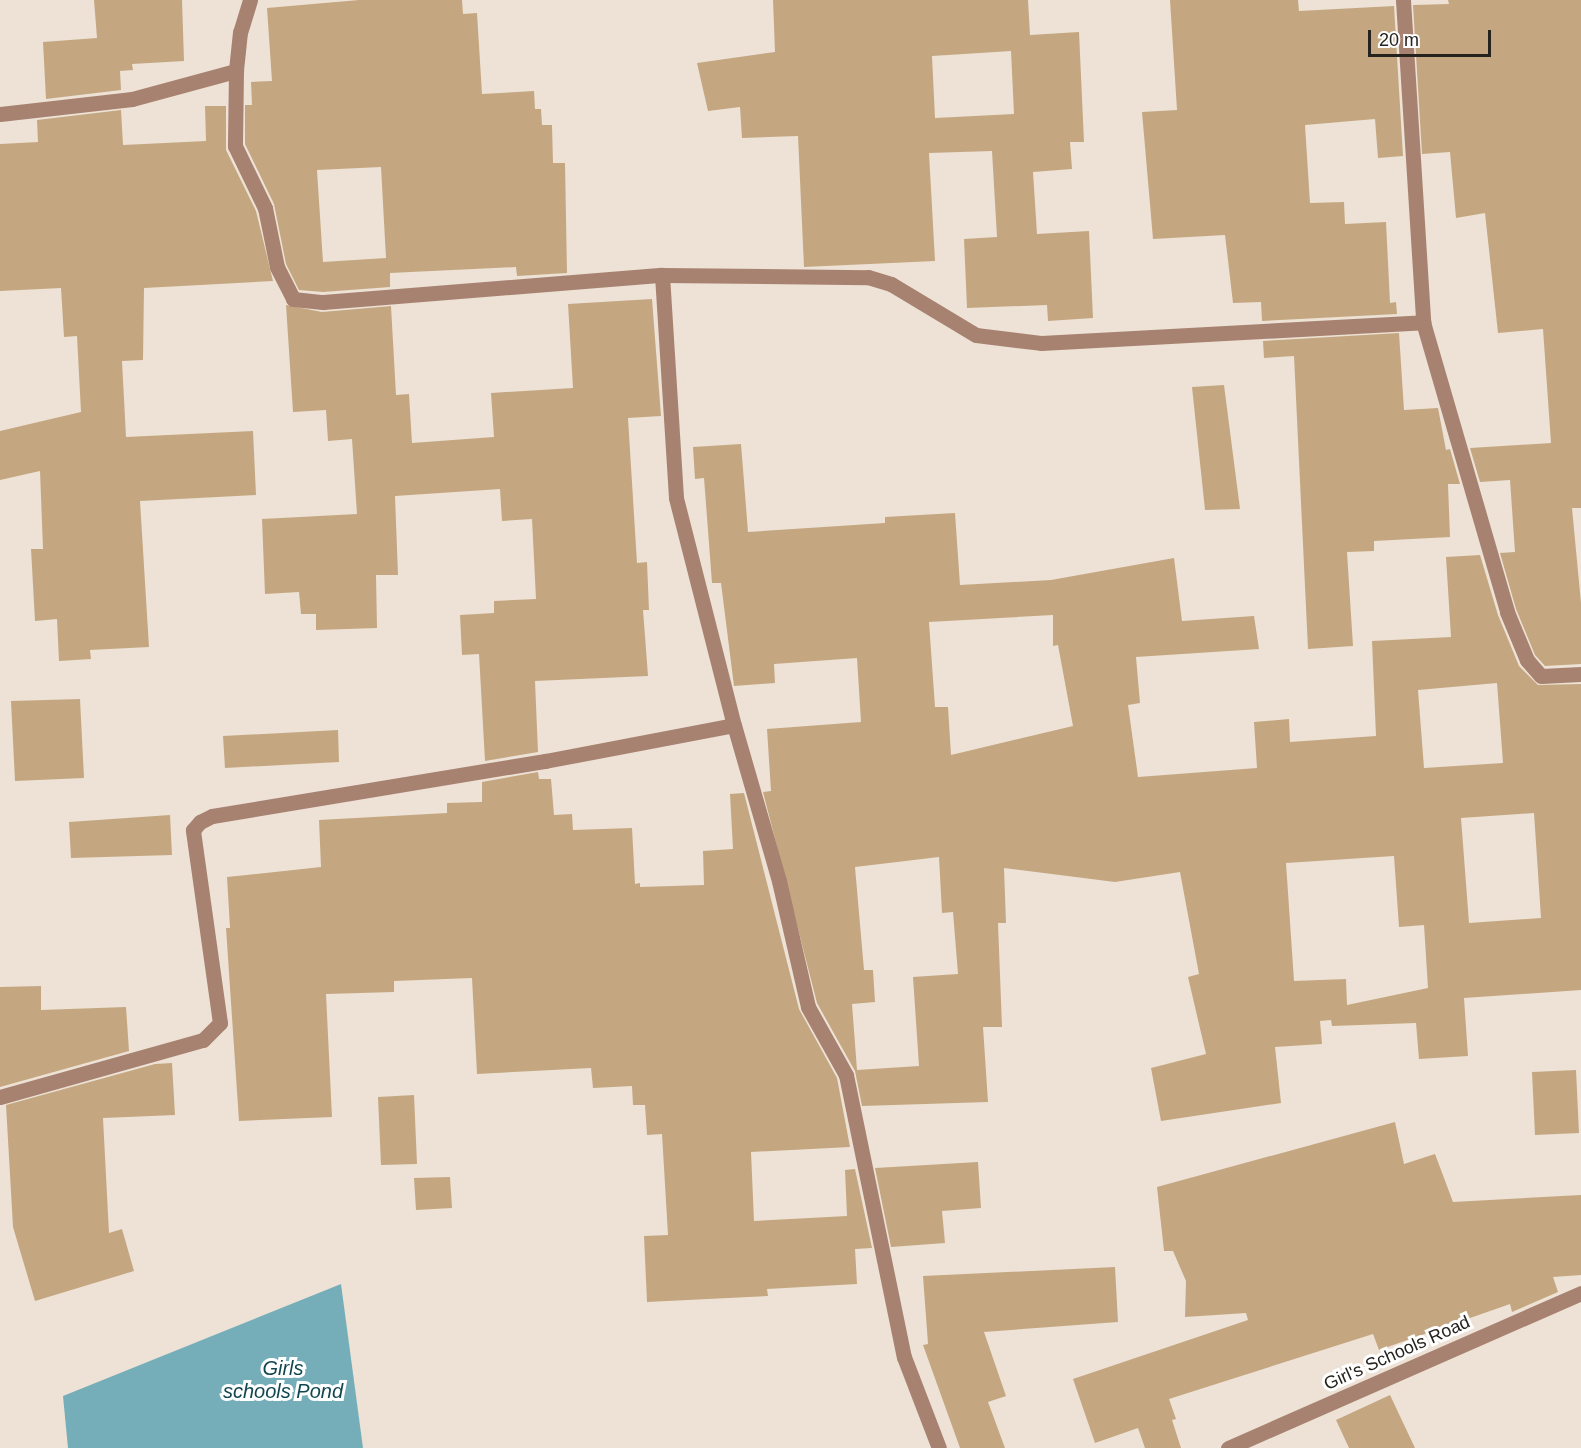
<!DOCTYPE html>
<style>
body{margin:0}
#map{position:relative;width:1581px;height:1448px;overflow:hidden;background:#ede2d5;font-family:Arial,sans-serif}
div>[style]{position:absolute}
.water>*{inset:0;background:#75aeb9}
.building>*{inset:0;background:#c4a781}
.minor>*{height:15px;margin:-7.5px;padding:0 7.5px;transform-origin:7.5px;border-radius:7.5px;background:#a88270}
span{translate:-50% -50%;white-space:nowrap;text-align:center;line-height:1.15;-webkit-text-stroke:6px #fff;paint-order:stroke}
.street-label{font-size:18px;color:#26221d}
.water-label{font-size:20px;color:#134750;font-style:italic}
.scale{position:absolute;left:1368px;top:30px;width:123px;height:27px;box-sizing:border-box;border:3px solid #26221d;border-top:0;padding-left:8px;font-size:18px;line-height:21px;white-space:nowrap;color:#26221d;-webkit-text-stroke:4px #fff;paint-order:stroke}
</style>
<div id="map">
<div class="water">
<i style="clip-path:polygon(341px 1284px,363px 1448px,68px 1448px,63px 1396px)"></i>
</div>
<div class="building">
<i style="clip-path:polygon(94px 0,182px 0,184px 61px,132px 64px,133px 70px,120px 71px,121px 90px,46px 99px,43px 42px,97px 38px)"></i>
<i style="clip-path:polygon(evenodd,359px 0,462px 0,463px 14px,477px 13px,482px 94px,534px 91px,535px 109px,541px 109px,542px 125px,552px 125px,553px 163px,565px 163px,567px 273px,517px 276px,516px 267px,390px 273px,390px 287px,323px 292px,299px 290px,286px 264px,274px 204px,245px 144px,245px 105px,252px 105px,251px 82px,272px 81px,267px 8px,359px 0,381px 167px,386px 258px,323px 262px,317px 170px,381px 167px)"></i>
<i style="clip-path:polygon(evenodd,773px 0,1028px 0,1030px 35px,1079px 32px,1084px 142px,1070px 142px,1072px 169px,1033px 172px,1037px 234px,1089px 231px,1093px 318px,1048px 321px,1047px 305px,967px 308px,964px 239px,997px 237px,992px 151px,929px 153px,935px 261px,804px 267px,798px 136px,742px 138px,740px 107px,708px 111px,697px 63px,775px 52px,773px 0,1011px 51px,1014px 114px,935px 118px,932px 56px,1011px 51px)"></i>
<i style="clip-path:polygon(1170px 0,1298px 0,1299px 11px,1394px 6px,1403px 156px,1378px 158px,1375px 119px,1305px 125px,1310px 203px,1344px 202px,1345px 224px,1386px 222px,1390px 303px,1396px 302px,1397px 314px,1262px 321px,1261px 302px,1233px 303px,1225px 235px,1153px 239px,1142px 112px,1177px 110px)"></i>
<i style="clip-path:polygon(1448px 0,1581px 0,1581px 508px,1572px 508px,1581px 603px,1581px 664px,1545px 666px,1535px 655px,1516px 609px,1500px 553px,1515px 552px,1510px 480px,1480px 482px,1470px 448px,1551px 443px,1543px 329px,1498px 333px,1485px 213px,1456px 218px,1450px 152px,1422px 154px,1413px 5px,1449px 4px)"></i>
<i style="clip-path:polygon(205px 106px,226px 106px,226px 150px,256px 211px,273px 281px,144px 288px,143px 360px,122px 361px,126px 437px,253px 431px,256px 495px,140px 501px,149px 647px,90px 650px,91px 659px,59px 661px,57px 619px,35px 621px,31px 549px,43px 549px,40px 471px,0 480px,0 431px,81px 412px,77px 336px,64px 337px,61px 288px,0 291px,0 144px,38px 142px,37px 120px,121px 110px,123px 145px,206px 141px)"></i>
<i style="clip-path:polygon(652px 299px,661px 416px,628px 418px,637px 563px,647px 562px,649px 610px,643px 610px,648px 676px,535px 681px,538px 752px,485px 761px,479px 654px,462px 655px,460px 615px,494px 613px,494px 601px,536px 599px,532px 519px,502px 521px,500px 489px,395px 496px,398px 575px,376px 575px,377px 628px,316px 630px,316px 614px,301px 614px,299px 592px,265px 594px,262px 519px,357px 514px,352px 439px,328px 441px,326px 410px,293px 412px,286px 305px,322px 312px,391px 306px,396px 395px,409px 394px,412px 443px,494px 437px,491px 393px,573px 388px,568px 304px)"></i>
<i style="clip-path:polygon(1399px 333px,1404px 410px,1438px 408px,1446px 450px,1450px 449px,1460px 484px,1448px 484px,1450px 537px,1374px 541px,1374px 551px,1347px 552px,1353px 646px,1308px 649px,1294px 356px,1264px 358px,1263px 341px)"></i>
<i style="clip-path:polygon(1224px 385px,1240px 509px,1205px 510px,1192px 387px)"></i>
<i style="clip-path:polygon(evenodd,741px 444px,748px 532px,885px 523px,885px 517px,955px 513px,960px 585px,1051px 580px,1174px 558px,1182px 621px,1254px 616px,1259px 649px,1136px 657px,1140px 703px,1128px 705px,1138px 777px,1257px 768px,1254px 722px,1289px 719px,1290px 742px,1376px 736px,1372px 641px,1451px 637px,1446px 557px,1480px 555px,1498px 615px,1519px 666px,1538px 685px,1581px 684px,1581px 990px,1464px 998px,1468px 1056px,1419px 1059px,1416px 1023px,1332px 1026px,1331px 1020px,1320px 1021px,1322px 1044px,1275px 1047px,1281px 1103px,1161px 1121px,1151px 1068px,1206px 1054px,1188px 977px,1199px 974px,1180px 872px,1115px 882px,1004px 868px,1006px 923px,998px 923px,1002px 1027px,983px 1027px,988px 1102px,862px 1106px,855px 1071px,817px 1003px,763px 792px,771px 791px,767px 729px,861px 722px,857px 658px,774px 664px,775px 683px,734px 686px,721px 583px,712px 583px,704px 478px,695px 479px,693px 447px,741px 444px,1053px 615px,1053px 646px,1058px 645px,1073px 726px,951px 755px,948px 707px,935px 707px,929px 622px,1053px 615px,741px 444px,1497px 683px,1503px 763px,1424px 768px,1418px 690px,1497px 683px,741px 444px,1534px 813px,1541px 918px,1469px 923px,1461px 818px,1534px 813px,741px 444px,1394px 856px,1399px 927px,1424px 925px,1428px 988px,1347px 1005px,1346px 979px,1294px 981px,1286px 863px,1394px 856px,741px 444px,939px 857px,942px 913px,953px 912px,958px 974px,913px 977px,919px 1066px,857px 1070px,852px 1004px,875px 1002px,873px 970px,864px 970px,855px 867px,939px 857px)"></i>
<i style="clip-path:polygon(80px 699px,84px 778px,15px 781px,11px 701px)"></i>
<i style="clip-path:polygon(338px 730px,339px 762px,225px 768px,223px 736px)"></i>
<i style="clip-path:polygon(538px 772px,539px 779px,551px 779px,554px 815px,572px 814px,573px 830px,632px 828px,635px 884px,640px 883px,640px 887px,704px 885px,703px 851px,733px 849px,730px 794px,744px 793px,799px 1009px,837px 1078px,850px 1147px,751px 1152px,754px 1221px,847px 1216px,845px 1170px,855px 1169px,872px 1248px,855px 1249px,857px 1284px,767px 1289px,768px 1296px,647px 1302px,644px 1236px,668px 1235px,662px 1134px,647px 1135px,645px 1105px,633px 1105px,632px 1086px,593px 1088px,591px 1068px,477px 1074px,472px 978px,394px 981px,394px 992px,326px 994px,332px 1117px,239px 1121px,226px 928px,230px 928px,227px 877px,321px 867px,319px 820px,447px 813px,447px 803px,482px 802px,482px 782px)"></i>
<i style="clip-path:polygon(170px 815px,172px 855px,71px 858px,69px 822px)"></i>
<i style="clip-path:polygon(41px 986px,41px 1010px,126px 1007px,129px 1051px,0 1087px,0 987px)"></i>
<i style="clip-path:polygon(172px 1063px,175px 1115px,103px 1118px,109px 1233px,122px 1229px,134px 1271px,35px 1301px,13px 1227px,6px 1105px,155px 1064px)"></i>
<i style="clip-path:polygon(1576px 1070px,1579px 1133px,1535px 1135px,1532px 1072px)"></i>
<i style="clip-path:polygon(414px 1095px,417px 1164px,381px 1165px,378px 1097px)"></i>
<i style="clip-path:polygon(1395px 1122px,1404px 1164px,1435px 1154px,1453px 1202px,1581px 1195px,1581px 1275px,1553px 1277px,1558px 1292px,1512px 1312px,1510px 1304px,1379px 1350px,1373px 1334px,1169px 1399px,1176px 1419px,1172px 1420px,1181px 1448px,1145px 1448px,1138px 1428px,1095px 1443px,1073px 1379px,1248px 1320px,1246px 1313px,1185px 1317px,1186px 1281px,1173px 1251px,1164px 1251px,1157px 1187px)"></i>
<i style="clip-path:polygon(978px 1162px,981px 1208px,942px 1211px,945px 1243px,891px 1247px,875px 1168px)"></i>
<i style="clip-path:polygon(450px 1177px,452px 1208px,416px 1210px,414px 1178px)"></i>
<i style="clip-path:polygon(1115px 1267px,1118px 1322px,984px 1332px,1006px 1396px,988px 1402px,1005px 1448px,960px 1448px,923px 1345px,928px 1344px,923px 1276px)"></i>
<i style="clip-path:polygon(1390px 1395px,1415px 1448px,1349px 1448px,1336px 1420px)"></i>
</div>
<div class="minor">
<i style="left:250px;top:0;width:34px;rotate:107deg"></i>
<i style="left:240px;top:32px;width:39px;rotate:96deg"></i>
<i style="left:236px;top:71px;width:75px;rotate:90.8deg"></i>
<i style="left:235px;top:146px;width:69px;rotate:64.2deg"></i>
<i style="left:265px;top:208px;width:60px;rotate:78.5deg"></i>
<i style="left:277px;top:267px;width:36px;rotate:63deg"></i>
<i style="left:293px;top:299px;width:30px;rotate:6deg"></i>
<i style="left:323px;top:302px;width:340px;rotate:-4.6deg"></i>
<i style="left:662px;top:275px;width:223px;rotate:86.4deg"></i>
<i style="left:676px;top:498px;width:234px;rotate:75.7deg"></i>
<i style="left:734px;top:725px;width:162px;rotate:73.9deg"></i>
<i style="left:779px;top:881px;width:129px;rotate:77deg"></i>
<i style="left:808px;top:1007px;width:78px;rotate:60.8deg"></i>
<i style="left:846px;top:1075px;width:288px;rotate:78.4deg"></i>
<i style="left:904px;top:1357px;width:97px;rotate:69deg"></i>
<i style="left:1403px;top:0;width:323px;rotate:86.4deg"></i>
<i style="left:1423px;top:322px;width:302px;rotate:73.8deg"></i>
<i style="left:1507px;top:612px;width:52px;rotate:67.4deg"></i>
<i style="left:1527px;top:660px;width:21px;rotate:49deg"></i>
<i style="left:1541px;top:676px;width:40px;rotate:-2.9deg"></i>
<i style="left:0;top:114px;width:133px;rotate:-6.5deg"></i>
<i style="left:132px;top:99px;width:108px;rotate:-15.1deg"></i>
<i style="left:662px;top:275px;width:206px;rotate:0.6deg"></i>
<i style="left:868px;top:277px;width:24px;rotate:17deg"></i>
<i style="left:891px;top:284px;width:99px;rotate:31deg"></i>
<i style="left:976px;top:335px;width:65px;rotate:7deg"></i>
<i style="left:1041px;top:343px;width:383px;rotate:-3.1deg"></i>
<i style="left:0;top:1097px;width:211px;rotate:-15.7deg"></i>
<i style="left:203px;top:1040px;width:24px;rotate:-45deg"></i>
<i style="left:220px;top:1023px;width:195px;rotate:-98deg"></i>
<i style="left:193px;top:830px;width:11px;rotate:-49deg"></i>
<i style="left:200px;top:822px;width:13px;rotate:-27deg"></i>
<i style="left:212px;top:816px;width:338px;rotate:-9.4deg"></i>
<i style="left:545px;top:761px;width:192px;rotate:-10.8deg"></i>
<i style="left:1228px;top:1448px;width:386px;rotate:-23.7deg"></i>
</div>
<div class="street-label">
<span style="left:1397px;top:1353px;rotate:-24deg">Girl's Schools Road</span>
</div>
<div class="water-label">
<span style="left:283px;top:1380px">Girls<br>schools Pond</span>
</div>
<div class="scale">20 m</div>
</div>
